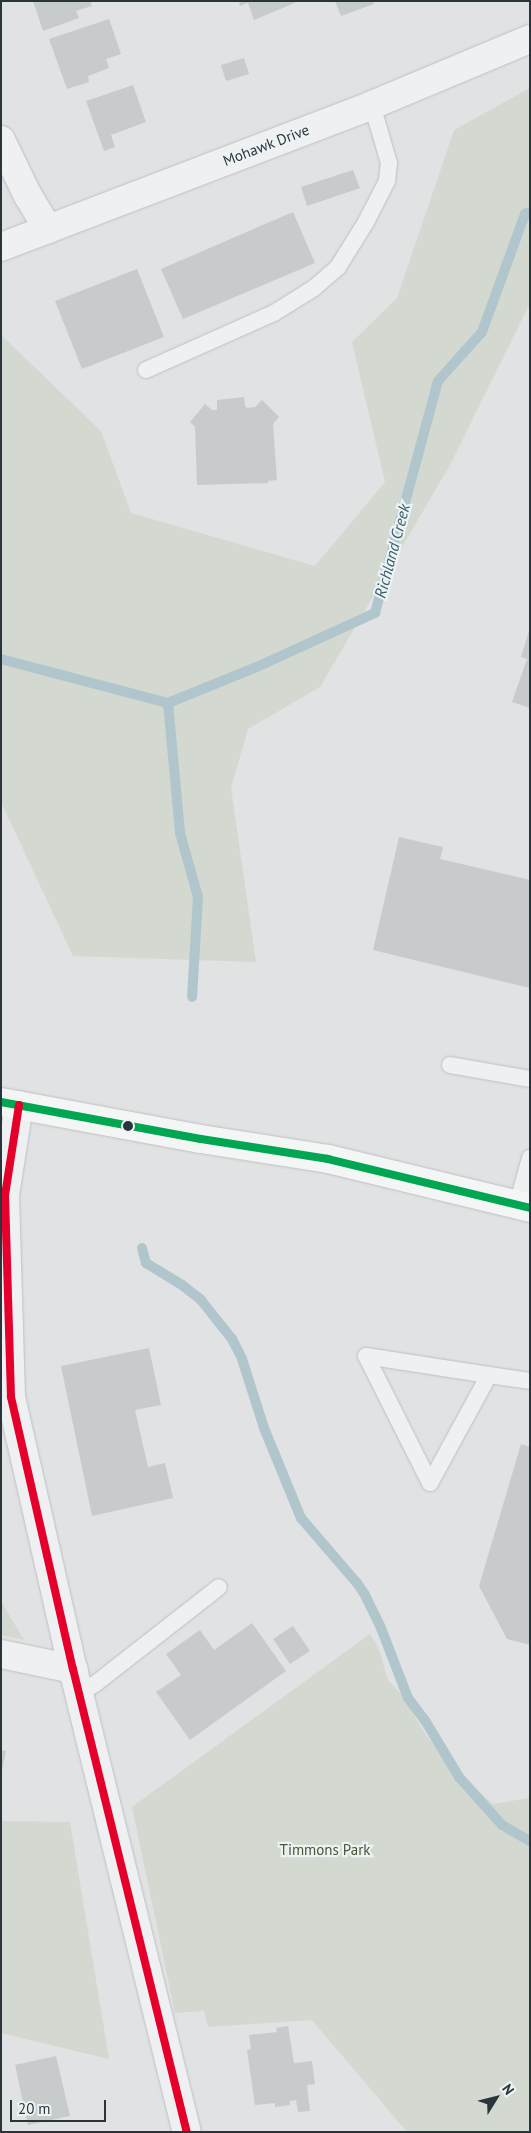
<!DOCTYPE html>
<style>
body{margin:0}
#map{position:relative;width:531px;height:2133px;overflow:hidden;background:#e0e2e4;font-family:"PT Sans",sans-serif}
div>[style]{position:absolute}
.green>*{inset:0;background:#d3d8d0}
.stream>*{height:10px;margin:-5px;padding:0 5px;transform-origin:5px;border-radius:5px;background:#b1c6cc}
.building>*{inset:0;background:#c8cbcc}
.roads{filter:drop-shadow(0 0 1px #bec0c2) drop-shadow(0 0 1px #bec0c2)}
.service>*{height:16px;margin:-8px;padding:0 8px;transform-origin:8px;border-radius:8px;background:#eff0f1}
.minor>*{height:28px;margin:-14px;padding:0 14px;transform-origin:14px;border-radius:14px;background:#eff0f1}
.tertiary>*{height:28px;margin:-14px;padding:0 14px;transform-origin:14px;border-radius:14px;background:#eff0f1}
.primary>*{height:28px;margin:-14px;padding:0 14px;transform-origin:14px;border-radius:14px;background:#f4f5f5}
.bus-1>*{height:8px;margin:-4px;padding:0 4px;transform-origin:4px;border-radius:4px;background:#00a651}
.bus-2>*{height:8px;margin:-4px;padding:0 4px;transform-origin:4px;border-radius:4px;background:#e4002b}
.dots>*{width:14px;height:14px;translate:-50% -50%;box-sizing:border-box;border:2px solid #edf2f4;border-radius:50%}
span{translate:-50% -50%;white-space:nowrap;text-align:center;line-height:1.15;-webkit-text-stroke:4.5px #edf2f4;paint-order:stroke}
.street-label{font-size:15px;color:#29353b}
.park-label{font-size:15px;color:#475538}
.water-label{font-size:16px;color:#385e69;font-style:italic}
.frame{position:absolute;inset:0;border:2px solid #29353b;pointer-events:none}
.north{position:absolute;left:471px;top:2073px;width:50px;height:50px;-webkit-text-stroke:4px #edf2f4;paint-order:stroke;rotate:54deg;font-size:14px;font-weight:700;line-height:20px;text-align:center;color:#29353b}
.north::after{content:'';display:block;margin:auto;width:18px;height:22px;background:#29353b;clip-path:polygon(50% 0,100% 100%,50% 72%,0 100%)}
.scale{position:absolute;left:10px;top:2100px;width:96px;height:22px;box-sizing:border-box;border:2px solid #29353b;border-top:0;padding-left:6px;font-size:15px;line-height:18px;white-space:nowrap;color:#29353b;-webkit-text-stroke:4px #edf2f4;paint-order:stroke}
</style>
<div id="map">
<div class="green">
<i style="clip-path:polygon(530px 88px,530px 303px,450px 465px,320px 687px,248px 729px,231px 788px,256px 962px,73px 956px,1px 802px,1px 335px,101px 431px,131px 513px,315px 566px,385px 482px,352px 342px,397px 298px,454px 130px)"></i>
<i style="clip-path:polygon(1px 1601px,24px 1640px,1px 1635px)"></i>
<i style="clip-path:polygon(370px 1634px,379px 1649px,388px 1680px,402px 1695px,426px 1735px,459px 1775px,493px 1804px,530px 1798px,530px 2132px,407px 2132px,312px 2020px,208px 2027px,204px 2011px,175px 2013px,132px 1807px)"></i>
<i style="clip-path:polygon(1px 1821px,70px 1822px,109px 2059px,1px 2033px)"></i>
</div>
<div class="stream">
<i style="left:1px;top:659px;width:173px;rotate:14.8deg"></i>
<i style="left:168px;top:703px;width:98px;rotate:-22.1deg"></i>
<i style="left:259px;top:666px;width:128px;rotate:-24.6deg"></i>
<i style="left:375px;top:613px;width:240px;rotate:-74.8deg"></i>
<i style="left:438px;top:381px;width:66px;rotate:-48.1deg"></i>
<i style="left:482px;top:332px;width:126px;rotate:-70deg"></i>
<i style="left:525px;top:214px;width:5px;rotate:-22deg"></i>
<i style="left:168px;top:703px;width:131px;rotate:84.7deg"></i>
<i style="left:180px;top:833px;width:66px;rotate:74.3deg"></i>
<i style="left:198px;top:897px;width:100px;rotate:93.4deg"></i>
<i style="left:142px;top:1248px;width:16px;rotate:75deg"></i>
<i style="left:146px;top:1263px;width:42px;rotate:31.4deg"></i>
<i style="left:182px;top:1285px;width:24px;rotate:38deg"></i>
<i style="left:201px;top:1300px;width:50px;rotate:51.5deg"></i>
<i style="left:232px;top:1339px;width:22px;rotate:63deg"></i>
<i style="left:242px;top:1359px;width:72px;rotate:72.3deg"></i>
<i style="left:264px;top:1428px;width:97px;rotate:67.7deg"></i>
<i style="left:301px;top:1518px;width:86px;rotate:49.3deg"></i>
<i style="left:357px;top:1583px;width:14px;rotate:56deg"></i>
<i style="left:365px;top:1595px;width:37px;rotate:64deg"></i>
<i style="left:381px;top:1628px;width:75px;rotate:68.9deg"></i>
<i style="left:408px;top:1698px;width:30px;rotate:53deg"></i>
<i style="left:426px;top:1722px;width:64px;rotate:59deg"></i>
<i style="left:459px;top:1777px;width:64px;rotate:48.1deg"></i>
<i style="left:502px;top:1825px;width:32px;rotate:30deg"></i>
</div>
<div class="building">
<i style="clip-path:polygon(33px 1px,90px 1px,92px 6px,76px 11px,79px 18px,43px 31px)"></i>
<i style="clip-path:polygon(239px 1px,295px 1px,295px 3px,254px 20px,248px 3px,240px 6px)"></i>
<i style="clip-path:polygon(335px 1px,373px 1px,374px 4px,341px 16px)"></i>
<i style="clip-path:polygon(109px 19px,121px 54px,106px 59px,109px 68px,88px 76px,89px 82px,67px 89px,49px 39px)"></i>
<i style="clip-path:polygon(244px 58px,249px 74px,226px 81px,221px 65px)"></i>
<i style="clip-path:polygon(133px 85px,146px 122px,111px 135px,115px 147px,104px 151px,86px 101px)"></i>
<i style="clip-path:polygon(353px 170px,360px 188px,307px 206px,301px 187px)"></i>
<i style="clip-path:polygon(293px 212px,315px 263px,183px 319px,161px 269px)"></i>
<i style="clip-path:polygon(137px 269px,164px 337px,82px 369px,55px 301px)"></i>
<i style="clip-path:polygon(244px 397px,245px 406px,247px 408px,255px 407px,262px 400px,279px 417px,273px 424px,277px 480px,268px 481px,268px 483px,197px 485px,195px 427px,190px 422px,205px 404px,212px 410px,217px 410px,217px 400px)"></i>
<i style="clip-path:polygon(529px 631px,530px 631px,530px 708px,512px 702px,527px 659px,521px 657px)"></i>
<i style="clip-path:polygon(399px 837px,443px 847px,440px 859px,530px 880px,530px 988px,373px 950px)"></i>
<i style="clip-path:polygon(149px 1348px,161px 1405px,135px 1410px,148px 1467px,165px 1463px,173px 1498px,92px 1516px,61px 1366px)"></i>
<i style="clip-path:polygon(521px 1444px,530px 1447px,530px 1645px,507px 1639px,479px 1586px)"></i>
<i style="clip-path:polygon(252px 1623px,286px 1671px,190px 1740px,156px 1692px,181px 1675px,166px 1654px,200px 1630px,214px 1650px)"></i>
<i style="clip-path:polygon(293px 1626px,310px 1651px,290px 1664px,273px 1639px)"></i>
<i style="clip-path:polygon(1px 1750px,6px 1751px,2px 1770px,1px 1770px)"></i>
<i style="clip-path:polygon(288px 2026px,294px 2063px,312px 2061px,315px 2084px,307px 2085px,310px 2111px,298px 2112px,296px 2100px,290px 2101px,290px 2105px,275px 2107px,275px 2103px,255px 2105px,247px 2050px,251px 2049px,249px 2035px,277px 2032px,276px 2028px)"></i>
<i style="clip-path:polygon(56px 2056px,70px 2116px,28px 2125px,15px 2065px)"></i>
</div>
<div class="roads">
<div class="service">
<i style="left:146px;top:370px;width:140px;rotate:-24deg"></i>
<i style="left:274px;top:313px;width:47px;rotate:-32deg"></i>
<i style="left:314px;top:288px;width:32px;rotate:-41deg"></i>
<i style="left:338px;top:267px;width:53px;rotate:-58.1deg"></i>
<i style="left:366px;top:222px;width:46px;rotate:-62.9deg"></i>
<i style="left:387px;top:181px;width:18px;rotate:-84deg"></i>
<i style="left:389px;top:163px;width:60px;rotate:-106.3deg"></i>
<i style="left:450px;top:1065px;width:81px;rotate:9.9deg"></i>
<i style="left:517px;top:1205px;width:49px;rotate:-74.5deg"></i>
<i style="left:366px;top:1356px;width:124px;rotate:8.8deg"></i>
<i style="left:489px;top:1375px;width:123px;rotate:118.6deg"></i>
<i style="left:430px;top:1483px;width:142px;rotate:-116.7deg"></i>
<i style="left:489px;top:1375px;width:41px;rotate:8.3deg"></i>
<i style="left:79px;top:1693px;width:18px;rotate:-29deg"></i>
<i style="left:95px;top:1684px;width:157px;rotate:-38deg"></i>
</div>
<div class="minor">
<i style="left:1px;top:140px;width:60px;rotate:64.3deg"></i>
<i style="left:27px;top:194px;width:41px;rotate:59deg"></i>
<i style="left:19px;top:1105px;width:91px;rotate:98.8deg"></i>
<i style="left:5px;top:1195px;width:202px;rotate:88.3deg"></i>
<i style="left:11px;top:1397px;width:279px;rotate:77.2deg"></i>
<i style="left:73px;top:1669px;width:477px;rotate:76.2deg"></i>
<i style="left:1px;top:1654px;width:74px;rotate:11.8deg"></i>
</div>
<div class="tertiary">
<i style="left:1px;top:247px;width:397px;rotate:-20.9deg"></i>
<i style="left:372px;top:105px;width:171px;rotate:-22.7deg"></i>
</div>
<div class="primary">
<i style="left:1px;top:1102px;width:203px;rotate:10.5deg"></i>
<i style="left:201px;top:1139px;width:129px;rotate:8.9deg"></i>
<i style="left:328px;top:1159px;width:208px;rotate:13.6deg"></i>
</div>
</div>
<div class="bus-1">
<i style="left:1px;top:1102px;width:203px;rotate:10.5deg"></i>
<i style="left:201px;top:1139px;width:129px;rotate:8.9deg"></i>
<i style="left:328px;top:1159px;width:208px;rotate:13.6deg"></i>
</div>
<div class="bus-2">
<i style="left:19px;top:1105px;width:91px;rotate:98.8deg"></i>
<i style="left:5px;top:1195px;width:202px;rotate:88.3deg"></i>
<i style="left:11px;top:1397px;width:279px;rotate:77.2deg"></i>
<i style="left:73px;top:1669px;width:477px;rotate:76.2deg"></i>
</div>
<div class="dots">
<i style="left:128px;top:1126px;background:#29353b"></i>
</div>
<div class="street-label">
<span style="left:266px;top:145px;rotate:-21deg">Mohawk Drive</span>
</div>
<div class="park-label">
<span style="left:325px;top:1850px">Timmons Park</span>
</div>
<div class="water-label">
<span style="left:392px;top:551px;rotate:-75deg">Richland Creek</span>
</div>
<div class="frame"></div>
<div class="north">N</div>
<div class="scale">20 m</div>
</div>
